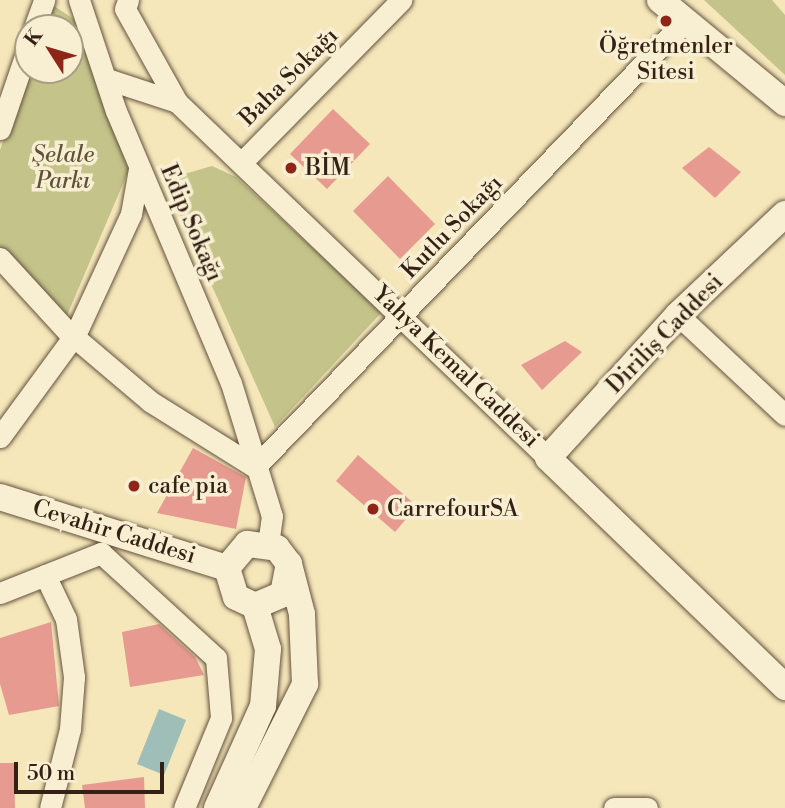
<!DOCTYPE html>
<meta charset="utf-8">
<style>
body{margin:0}
#map{position:relative;width:785px;height:808px;overflow:hidden;background:#f5e7ba;font-family:"Libre Bodoni",serif}
div>[style]{position:absolute}
.green>*{inset:0;background:#c4c38a}
.water>*{inset:0;background:#9ebeb7}
.building>*{inset:0;background:#e79a8f}
.roads{filter:drop-shadow(0 0 2px #64523e) drop-shadow(0 0 2px #64523e)}
.minor>*{height:21px;margin:-10.5px;padding:0 10.5px;transform-origin:10.5px;border-radius:10.5px;background:#f8efd2}
.tertiary>*{height:26px;margin:-13px;padding:0 13px;transform-origin:13px;border-radius:13px;background:#f8efd2}
.dots>*{width:19px;height:19px;translate:-50% -50%;box-sizing:border-box;border:4px solid #f8efd2;border-radius:50%}
span{translate:-50% -50%;white-space:nowrap;text-align:center;line-height:1.15;-webkit-text-stroke:7px #f8efd2;paint-order:stroke}
.poi-label{font-size:23px;color:#342115}
.left{translate:0 -50%;text-align:left}
.street-label{font-size:23px;color:#342115}
.park-label{font-size:23px;color:#5f5238;font-style:italic}
.north{position:absolute;left:14px;top:14px;width:70px;height:70px;box-sizing:border-box;background:#f8efd2;border:2px solid #aa9d86;border-radius:50%;rotate:307deg;font-size:19px;font-weight:700;line-height:28px;text-align:center;color:#342115}
.north::after{content:'';display:block;margin:auto;width:24px;height:32px;background:#8f2418;clip-path:polygon(50% 0,100% 100%,50% 72%,0 100%)}
.scale{position:absolute;left:14px;top:762px;width:150px;height:32px;box-sizing:border-box;border:4px solid #342115;border-top:0;padding-left:9px;font-size:21px;line-height:24px;white-space:nowrap;color:#342115;-webkit-text-stroke:5px #f8efd2;paint-order:stroke}
</style>
<div id="map">
<div class="green">
<i style="clip-path:polygon(704px 0,772px 0,785px 15px,785px 75px)"></i>
<i style="clip-path:polygon(48px 2px,75px 20px,131px 165px,65px 320px,0 254px,0 150px,28px 70px,70px 70px,70px 28px,40px 28px)"></i>
<i style="clip-path:polygon(212px 166px,236px 177px,382px 312px,275px 427px,169px 190px,174px 177px)"></i>
</div>
<div class="water">
<i style="clip-path:polygon(159px 709px,186px 720px,164px 775px,137px 764px)"></i>
</div>
<div class="building">
<i style="clip-path:polygon(333px 109px,370px 144px,327px 189px,290px 154px)"></i>
<i style="clip-path:polygon(709px 147px,741px 172px,715px 198px,682px 168px)"></i>
<i style="clip-path:polygon(388px 176px,435px 224px,400px 259px,353px 211px)"></i>
<i style="clip-path:polygon(565px 341px,582px 352px,542px 390px,521px 365px)"></i>
<i style="clip-path:polygon(193px 448px,246px 477px,236px 529px,157px 513px)"></i>
<i style="clip-path:polygon(358px 455px,417px 506px,395px 532px,336px 481px)"></i>
<i style="clip-path:polygon(51px 622px,59px 706px,9px 715px,0 684px,0 638px)"></i>
<i style="clip-path:polygon(159px 624px,195px 657px,204px 675px,130px 687px,122px 632px)"></i>
<i style="clip-path:polygon(0 763px,14px 763px,15px 808px,0 808px)"></i>
<i style="clip-path:polygon(144px 777px,145px 808px,85px 808px,82px 785px)"></i>
</div>
<div class="roads">
<div class="minor">
<i style="left:79px;top:0;width:117px;rotate:71.6deg"></i>
<i style="left:116px;top:111px;width:295px;rotate:67.1deg"></i>
<i style="left:231px;top:383px;width:139px;rotate:72.9deg"></i>
<i style="left:272px;top:516px;width:27px;rotate:98deg"></i>
<i style="left:128px;top:0;width:9px;rotate:108deg"></i>
<i style="left:125px;top:9px;width:107px;rotate:60.8deg"></i>
<i style="left:34px;top:28px;width:30px;rotate:-70deg"></i>
<i style="left:107px;top:79px;width:74px;rotate:18.2deg"></i>
<i style="left:177px;top:102px;width:514px;rotate:43.82deg"></i>
<i style="left:0;top:129px;width:87px;rotate:-71.1deg"></i>
<i style="left:243px;top:161px;width:226px;rotate:-45.5deg"></i>
<i style="left:0;top:258px;width:98px;rotate:47.5deg"></i>
<i style="left:66px;top:330px;width:111px;rotate:40.3deg"></i>
<i style="left:151px;top:402px;width:123px;rotate:32deg"></i>
<i style="left:678px;top:315px;width:146px;rotate:43.1deg"></i>
<i style="left:0;top:437px;width:129px;rotate:-53.8deg"></i>
<i style="left:76px;top:333px;width:131px;rotate:-65.2deg"></i>
<i style="left:131px;top:214px;width:46px;rotate:-79.9deg"></i>
<i style="left:255px;top:467px;width:620px;rotate:-46.05deg"></i>
<i style="left:45px;top:575px;width:49px;rotate:64.5deg"></i>
<i style="left:66px;top:619px;width:59px;rotate:82.1deg"></i>
<i style="left:74px;top:677px;width:52px;rotate:94.4deg"></i>
<i style="left:70px;top:729px;width:81px;rotate:104.2deg"></i>
<i style="left:0;top:593px;width:109px;rotate:-21.6deg"></i>
<i style="left:101px;top:553px;width:156px;rotate:42.4deg"></i>
<i style="left:216px;top:658px;width:60px;rotate:85.2deg"></i>
<i style="left:221px;top:718px;width:97px;rotate:112.3deg"></i>
<i style="left:614px;top:808px;width:33px"></i>
</div>
<div class="tertiary">
<i style="left:660px;top:0;width:162px;rotate:39.5deg"></i>
<i style="left:785px;top:214px;width:147px;rotate:136.7deg"></i>
<i style="left:678px;top:315px;width:193px;rotate:132.3deg"></i>
<i style="left:548px;top:458px;width:330px;rotate:44deg"></i>
<i style="left:0;top:497px;width:238px;rotate:17.4deg"></i>
<i style="left:217px;top:808px;width:112px;rotate:-65.7deg"></i>
<i style="left:263px;top:706px;width:57px;rotate:-85deg"></i>
<i style="left:268px;top:649px;width:45px;rotate:-106.8deg"></i>
<i style="left:243px;top:808px;width:139px;rotate:-63.4deg"></i>
<i style="left:305px;top:684px;width:70px;rotate:-92.5deg"></i>
<i style="left:302px;top:614px;width:52px;rotate:-104.6deg"></i>
<i style="left:289px;top:564px;width:20px;rotate:-127deg"></i>
<i style="left:277px;top:548px;width:30px;rotate:-172deg"></i>
<i style="left:247px;top:544px;width:31px;rotate:130deg"></i>
<i style="left:227px;top:568px;width:30px;rotate:73deg"></i>
<i style="left:236px;top:597px;width:21px;rotate:25deg"></i>
<i style="left:255px;top:606px;width:30px;rotate:-23deg"></i>
<i style="left:283px;top:594px;width:31px;rotate:-79deg"></i>
</div>
</div>
<div class="dots">
<i style="left:666px;top:21px;background:#8f2418"></i>
<i style="left:291px;top:168px;background:#8f2418"></i>
<i style="left:134px;top:486px;background:#8f2418"></i>
<i style="left:373px;top:509px;background:#8f2418"></i>
</div>
<div class="poi-label">
<span style="left:666px;top:59px">Öğretmenler<br>Sitesi</span>
<span class="left" style="left:305px;top:168px">BİM</span>
<span class="left" style="left:148px;top:486px">cafe pia</span>
<span class="left" style="left:387px;top:509px">CarrefourSA</span>
</div>
<div class="street-label">
<span style="left:289px;top:77px;rotate:-45deg">Baha Sokağı</span>
<span style="left:191px;top:223px;rotate:67deg">Edip Sokağı</span>
<span style="left:452px;top:227px;rotate:-46deg">Kutlu Sokağı</span>
<span style="left:665px;top:334px;rotate:-46deg">Diriliş Caddesi</span>
<span style="left:456px;top:367px;rotate:44deg">Yahya Kemal Caddesi</span>
<span style="left:114px;top:532px;rotate:17deg">Cevahir Caddesi</span>
</div>
<div class="park-label">
<span style="left:63px;top:168px">Şelale<br>Parkı</span>
</div>
<div class="north">K</div>
<div class="scale">50 m</div>
</div>
